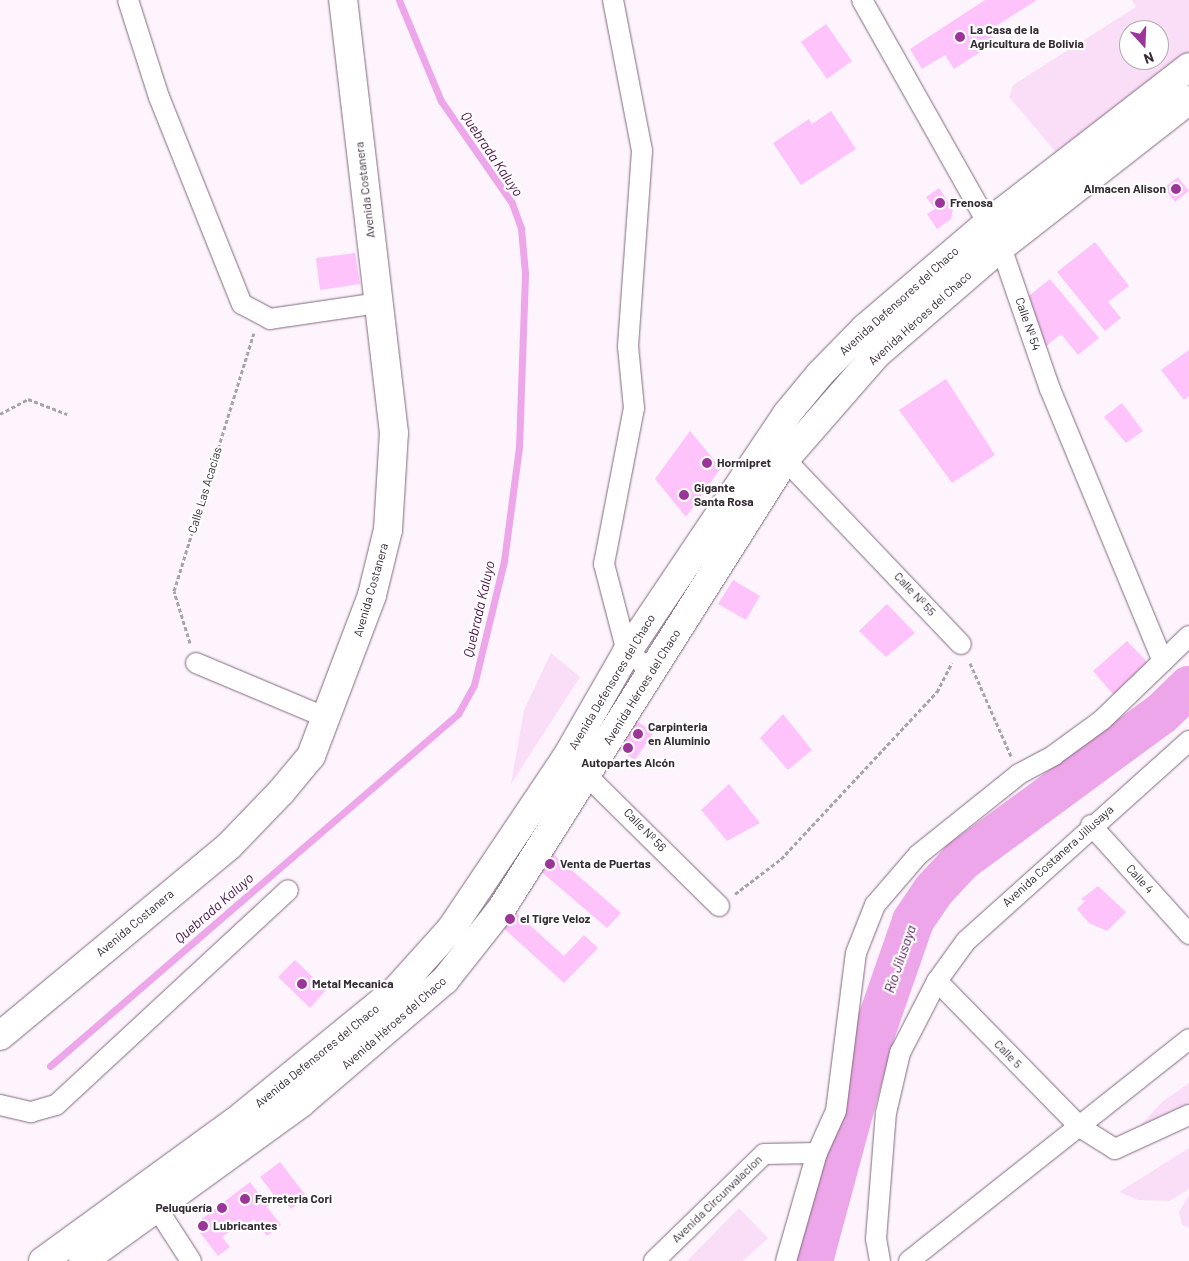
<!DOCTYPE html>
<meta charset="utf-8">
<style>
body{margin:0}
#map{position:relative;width:1189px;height:1261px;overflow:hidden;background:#fef4fe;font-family:Barlow,sans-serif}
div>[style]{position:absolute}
.green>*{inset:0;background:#faddf7}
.stream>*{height:7px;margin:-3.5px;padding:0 3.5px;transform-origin:3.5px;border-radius:3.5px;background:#eda6e9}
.river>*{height:42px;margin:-21px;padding:0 21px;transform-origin:21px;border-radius:21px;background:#eda6e9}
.building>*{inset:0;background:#fec3fa}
.path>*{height:3px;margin-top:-1.5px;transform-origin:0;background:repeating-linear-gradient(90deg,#aca2ac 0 4px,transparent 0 6.5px)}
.roads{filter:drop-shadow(0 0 1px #816a7f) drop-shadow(0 0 1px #816a7f)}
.minor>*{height:20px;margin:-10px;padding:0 10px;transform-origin:10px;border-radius:10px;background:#fff}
.secondary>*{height:28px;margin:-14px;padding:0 14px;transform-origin:14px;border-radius:14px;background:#fff}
.primary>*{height:28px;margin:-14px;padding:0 14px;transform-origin:14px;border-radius:14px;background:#fff}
.dots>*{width:14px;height:14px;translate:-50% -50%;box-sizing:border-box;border:2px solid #fff;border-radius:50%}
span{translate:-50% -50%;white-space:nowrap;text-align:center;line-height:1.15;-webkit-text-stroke:4.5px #fff;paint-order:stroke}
.poi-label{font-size:12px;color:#362c35;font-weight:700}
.left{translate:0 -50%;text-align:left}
.right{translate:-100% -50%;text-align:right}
.street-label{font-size:12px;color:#362c35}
.water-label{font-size:14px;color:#4c0d4c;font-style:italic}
.north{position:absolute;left:1119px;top:20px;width:50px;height:50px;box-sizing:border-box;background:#fff;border:1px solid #afabae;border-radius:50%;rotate:160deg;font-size:14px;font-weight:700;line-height:20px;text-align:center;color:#362c35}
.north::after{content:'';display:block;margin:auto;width:18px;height:22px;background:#9c359a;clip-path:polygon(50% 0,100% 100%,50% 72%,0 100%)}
</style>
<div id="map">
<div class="green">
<i style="clip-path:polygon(evenodd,1132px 0,1189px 0,1189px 58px,1061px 158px,1009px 97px,1013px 85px,1136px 7px,1132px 0,1129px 30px,1159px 30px,1159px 60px,1129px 60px,1129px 30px)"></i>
<i style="clip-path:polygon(551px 653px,580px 677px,511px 784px,524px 710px)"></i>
<i style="clip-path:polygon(1189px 1083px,1189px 1107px,1129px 1138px,1162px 1102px)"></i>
<i style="clip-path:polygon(1189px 1148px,1189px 1189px,1170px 1201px,1138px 1200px,1119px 1192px)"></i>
<i style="clip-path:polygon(1189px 1195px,1189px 1228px,1182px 1225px,1179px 1212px)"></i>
<i style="clip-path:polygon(739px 1208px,768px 1238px,743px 1261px,687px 1261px)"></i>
</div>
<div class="stream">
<i style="left:50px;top:1066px;width:539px;rotate:-40.79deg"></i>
<i style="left:458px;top:714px;width:33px;rotate:-61deg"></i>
<i style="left:474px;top:685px;width:128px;rotate:-76.4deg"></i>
<i style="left:504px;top:561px;width:115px;rotate:-82.5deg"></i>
<i style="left:519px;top:447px;width:174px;rotate:-88deg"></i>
<i style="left:525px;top:273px;width:45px;rotate:-95.1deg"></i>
<i style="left:521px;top:228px;width:27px;rotate:-110deg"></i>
<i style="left:512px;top:203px;width:124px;rotate:-124.8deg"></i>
<i style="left:441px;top:101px;width:109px;rotate:-112.6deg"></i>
</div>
<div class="river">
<i style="left:812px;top:1261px;width:230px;rotate:-74.9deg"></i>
<i style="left:872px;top:1039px;width:125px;rotate:-70.8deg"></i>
<i style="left:913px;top:921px;width:37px;rotate:-56deg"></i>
<i style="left:934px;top:890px;width:41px;rotate:-47deg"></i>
<i style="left:962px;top:860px;width:247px;rotate:-36.3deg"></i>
<i style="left:1161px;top:714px;width:39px;rotate:-44deg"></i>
</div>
<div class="building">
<i style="clip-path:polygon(985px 0,1037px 0,988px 31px,996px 42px,954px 69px,945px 55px,922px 69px,910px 49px)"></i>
<i style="clip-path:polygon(826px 24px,852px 61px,827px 79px,801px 42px)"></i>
<i style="clip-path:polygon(831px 111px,856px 149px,801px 185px,773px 143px,809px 119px,812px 124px)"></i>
<i style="clip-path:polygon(1178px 177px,1189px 191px,1175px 202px,1164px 188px)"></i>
<i style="clip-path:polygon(939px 188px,953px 209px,951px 219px,937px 229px,927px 214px,935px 209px,926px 197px)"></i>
<i style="clip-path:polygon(1095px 242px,1129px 286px,1108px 302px,1121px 318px,1105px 331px,1057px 272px)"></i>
<i style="clip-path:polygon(355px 253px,360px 284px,320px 290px,316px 258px)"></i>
<i style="clip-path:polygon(1050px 279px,1099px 338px,1078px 355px,1061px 334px,1044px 348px,1025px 299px)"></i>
<i style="clip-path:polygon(1189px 350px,1189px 396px,1184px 400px,1161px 370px)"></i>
<i style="clip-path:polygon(946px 379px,995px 455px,952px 483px,899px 410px)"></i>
<i style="clip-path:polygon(1122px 403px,1143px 431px,1126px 443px,1104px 417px)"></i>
<i style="clip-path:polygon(690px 431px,721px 468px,686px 517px,655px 479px)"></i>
<i style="clip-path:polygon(733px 580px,760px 596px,746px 620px,718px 604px)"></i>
<i style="clip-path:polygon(887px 604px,915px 633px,886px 657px,859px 631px)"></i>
<i style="clip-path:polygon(1127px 641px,1155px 670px,1117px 699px,1093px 671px)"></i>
<i style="clip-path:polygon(783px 714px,812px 750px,788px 770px,760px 738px)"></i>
<i style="clip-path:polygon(633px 719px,654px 732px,635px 760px,615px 747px)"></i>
<i style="clip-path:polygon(729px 784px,760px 823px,727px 841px,701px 810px)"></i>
<i style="clip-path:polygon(552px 853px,621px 913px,607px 928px,538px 869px)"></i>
<i style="clip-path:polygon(1098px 886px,1126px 912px,1107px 931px,1089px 923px,1077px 909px,1085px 901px,1081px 899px)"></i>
<i style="clip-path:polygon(513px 910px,564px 956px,584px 935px,598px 948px,564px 983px,499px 924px)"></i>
<i style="clip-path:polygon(295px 960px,326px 990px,310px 1008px,278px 977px)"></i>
<i style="clip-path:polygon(280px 1162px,307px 1197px,291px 1209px,281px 1196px,267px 1207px,281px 1225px,267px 1236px,254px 1219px,244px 1227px,241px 1223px,222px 1237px,230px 1247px,218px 1256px,198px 1230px,199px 1221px,250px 1182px,265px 1202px,274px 1195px,260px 1177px)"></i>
</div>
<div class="path">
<i style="left:0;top:414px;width:32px;rotate:-28deg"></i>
<i style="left:28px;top:399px;width:42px;rotate:21deg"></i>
<i style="left:190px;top:643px;width:54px;rotate:-107.1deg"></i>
<i style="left:174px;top:591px;width:270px;rotate:-72.8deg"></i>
<i style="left:970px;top:663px;width:102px;rotate:66.2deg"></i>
<i style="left:735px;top:894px;width:58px;rotate:-37.3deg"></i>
<i style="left:781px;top:859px;width:229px;rotate:-47deg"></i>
<i style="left:937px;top:692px;width:33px;rotate:-63deg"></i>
</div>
<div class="roads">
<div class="minor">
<i style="left:128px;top:0;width:102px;rotate:72.3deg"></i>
<i style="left:159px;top:97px;width:223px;rotate:68.2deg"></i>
<i style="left:242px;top:304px;width:32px;rotate:28deg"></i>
<i style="left:270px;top:319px;width:109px;rotate:-8.4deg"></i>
<i style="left:613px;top:0;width:154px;rotate:79.1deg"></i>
<i style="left:642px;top:151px;width:196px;rotate:94.1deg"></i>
<i style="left:628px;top:346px;width:62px;rotate:84.5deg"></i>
<i style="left:634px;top:408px;width:159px;rotate:100.9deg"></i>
<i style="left:604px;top:564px;width:91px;rotate:75.4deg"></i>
<i style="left:627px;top:652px;width:31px;rotate:36deg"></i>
<i style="left:862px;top:0;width:283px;rotate:60.6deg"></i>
<i style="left:1001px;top:247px;width:150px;rotate:71deg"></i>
<i style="left:1050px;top:389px;width:295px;rotate:67.5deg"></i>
<i style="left:776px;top:450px;width:268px;rotate:46.4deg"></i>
<i style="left:196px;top:663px;width:142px;rotate:22.8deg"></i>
<i style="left:576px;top:765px;width:201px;rotate:44.6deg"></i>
<i style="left:1091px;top:825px;width:147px;rotate:48deg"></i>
<i style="left:937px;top:981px;width:204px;rotate:45.6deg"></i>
<i style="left:1080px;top:1127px;width:41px;rotate:32.2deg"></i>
<i style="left:1115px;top:1149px;width:81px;rotate:-24.7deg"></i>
<i style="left:0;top:1105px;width:32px;rotate:13deg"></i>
<i style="left:31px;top:1112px;width:26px;rotate:-16deg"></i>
<i style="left:56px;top:1105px;width:316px;rotate:-42.8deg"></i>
<i style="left:149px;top:1196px;width:77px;rotate:57.1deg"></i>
<i style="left:654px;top:1261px;width:153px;rotate:-44.2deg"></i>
<i style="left:764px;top:1154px;width:53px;rotate:-1.1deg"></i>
<i style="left:786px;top:1261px;width:112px;rotate:-74deg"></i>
<i style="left:817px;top:1153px;width:46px;rotate:-65.7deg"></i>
<i style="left:836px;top:1111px;width:159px;rotate:-82.8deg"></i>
<i style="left:856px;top:953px;width:52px;rotate:-68.4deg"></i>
<i style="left:875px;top:905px;width:66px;rotate:-49.3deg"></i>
<i style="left:918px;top:855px;width:129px;rotate:-38.7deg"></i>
<i style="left:1019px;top:774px;width:40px;rotate:-28deg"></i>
<i style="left:1054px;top:755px;width:59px;rotate:-36.1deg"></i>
<i style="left:1102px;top:720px;width:121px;rotate:-44deg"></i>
<i style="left:880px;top:1261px;width:22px;rotate:-100deg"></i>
<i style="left:876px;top:1239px;width:126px;rotate:-85.5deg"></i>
<i style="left:886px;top:1113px;width:62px;rotate:-76.9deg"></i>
<i style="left:900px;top:1053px;width:81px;rotate:-62.8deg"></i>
<i style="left:937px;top:981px;width:49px;rotate:-54.1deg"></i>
<i style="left:966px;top:941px;width:300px;rotate:-41.9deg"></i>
<i style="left:909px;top:1261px;width:357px;rotate:-38.4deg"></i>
</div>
<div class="secondary">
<i style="left:0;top:1036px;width:298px;rotate:-39.7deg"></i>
<i style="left:229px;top:846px;width:75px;rotate:-46.1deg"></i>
<i style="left:281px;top:792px;width:47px;rotate:-50.2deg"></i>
<i style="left:311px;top:756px;width:172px;rotate:-69.2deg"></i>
<i style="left:372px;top:595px;width:67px;rotate:-76.2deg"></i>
<i style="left:388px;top:530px;width:97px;rotate:-86.5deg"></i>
<i style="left:394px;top:433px;width:436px;rotate:-96.7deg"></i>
</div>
<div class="primary">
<i style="left:43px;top:1261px;width:238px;rotate:-36deg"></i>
<i style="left:236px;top:1121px;width:207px;rotate:-39.3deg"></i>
<i style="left:396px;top:990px;width:82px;rotate:-48deg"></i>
<i style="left:451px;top:929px;width:206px;rotate:-56.1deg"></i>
<i style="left:566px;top:758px;width:122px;rotate:-60.1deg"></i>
<i style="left:627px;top:652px;width:285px;rotate:-56.1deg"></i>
<i style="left:786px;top:415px;width:53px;rotate:-50.3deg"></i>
<i style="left:820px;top:374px;width:64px;rotate:-45.6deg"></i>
<i style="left:865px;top:328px;width:162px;rotate:-40.5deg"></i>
<i style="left:988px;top:223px;width:254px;rotate:-37.8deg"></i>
<i style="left:83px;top:1261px;width:269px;rotate:-35.9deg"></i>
<i style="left:301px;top:1103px;width:189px;rotate:-40.5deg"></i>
<i style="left:445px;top:980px;width:92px;rotate:-51.6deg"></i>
<i style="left:502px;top:908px;width:534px;rotate:-57.71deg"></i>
<i style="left:787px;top:457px;width:137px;rotate:-48.9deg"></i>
<i style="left:877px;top:354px;width:164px;rotate:-40.8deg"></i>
<i style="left:1001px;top:247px;width:239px;rotate:-38deg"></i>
</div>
</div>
<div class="dots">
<i style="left:960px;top:37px;background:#9c359a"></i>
<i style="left:1176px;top:189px;background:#9c359a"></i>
<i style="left:940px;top:203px;background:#9c359a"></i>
<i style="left:707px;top:463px;background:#9c359a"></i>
<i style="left:684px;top:495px;background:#9c359a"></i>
<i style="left:638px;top:734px;background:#9c359a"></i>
<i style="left:628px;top:748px;background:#9c359a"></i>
<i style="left:550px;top:864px;background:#9c359a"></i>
<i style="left:510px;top:919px;background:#9c359a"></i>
<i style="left:302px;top:984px;background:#9c359a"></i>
<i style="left:245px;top:1199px;background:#9c359a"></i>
<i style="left:222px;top:1208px;background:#9c359a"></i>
<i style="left:203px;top:1226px;background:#9c359a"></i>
</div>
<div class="poi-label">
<span class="left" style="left:970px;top:37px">La Casa de la<br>Agricultura de Bolivia</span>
<span class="right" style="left:1166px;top:189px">Almacen Alison</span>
<span class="left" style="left:950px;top:203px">Frenosa</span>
<span class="left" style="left:717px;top:463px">Hormipret</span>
<span class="left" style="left:694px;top:495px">Gigante<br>Santa Rosa</span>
<span class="left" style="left:648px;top:734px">Carpinteria<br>en Aluminio</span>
<span style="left:628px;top:763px">Autopartes Alcón</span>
<span class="left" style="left:560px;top:864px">Venta de Puertas</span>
<span class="left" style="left:520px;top:919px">el Tigre Veloz</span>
<span class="left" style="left:312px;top:984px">Metal Mecanica</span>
<span class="left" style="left:255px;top:1199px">Ferreteria Cori</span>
<span class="right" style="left:212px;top:1208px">Peluquería</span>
<span class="left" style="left:213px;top:1226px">Lubricantes</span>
</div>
<div class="street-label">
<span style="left:365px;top:190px;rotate:-97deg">Avenida Costanera</span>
<span style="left:899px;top:301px;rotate:-42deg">Avenida Defensores del Chaco</span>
<span style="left:920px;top:318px;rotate:-42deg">Avenida Héroes del Chaco</span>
<span style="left:1028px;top:324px;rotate:71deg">Calle Nº 54</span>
<span style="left:205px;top:490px;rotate:-73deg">Calle Las Acacias</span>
<span style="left:371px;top:590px;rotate:-74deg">Avenida Costanera</span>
<span style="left:915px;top:594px;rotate:47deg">Calle Nº 55</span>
<span style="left:612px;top:682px;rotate:-59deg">Avenida Defensores del Chaco</span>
<span style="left:642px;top:687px;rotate:-58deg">Avenida Héroes del Chaco</span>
<span style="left:645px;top:830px;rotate:46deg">Calle Nº 56</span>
<span style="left:1058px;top:856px;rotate:-42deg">Avenida Costanera Jillusaya</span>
<span style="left:1140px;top:879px;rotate:48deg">Calle 4</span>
<span style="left:135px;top:923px;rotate:-40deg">Avenida Costanera</span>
<span style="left:394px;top:1023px;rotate:-41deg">Avenida Héroes del Chaco</span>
<span style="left:1008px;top:1054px;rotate:46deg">Calle 5</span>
<span style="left:317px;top:1056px;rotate:-39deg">Avenida Defensores del Chaco</span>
<span style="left:717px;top:1199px;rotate:-44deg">Avenida Circunvalacion</span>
</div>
<div class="water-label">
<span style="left:492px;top:154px;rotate:56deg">Quebrada Kaluyo</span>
<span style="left:479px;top:609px;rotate:-77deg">Quebrada Kaluyo</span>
<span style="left:214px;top:908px;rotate:-41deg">Quebrada Kaluyo</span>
<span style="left:900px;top:959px;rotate:-71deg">Río Jilusaya</span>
</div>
<div class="north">N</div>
</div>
